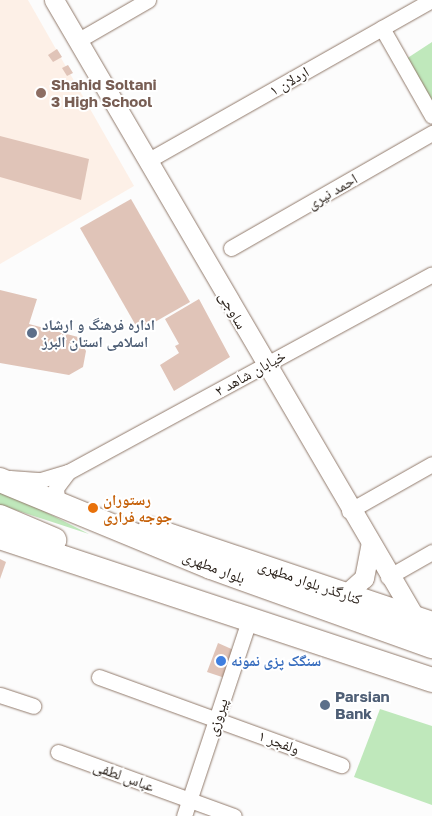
<!DOCTYPE html>
<meta charset="utf-8">
<style>
body{margin:0}
#map{position:relative;width:432px;height:816px;overflow:hidden;background:#fcfcfc;font-family:"Golos Text","Noto Naskh Arabic",sans-serif}
div>[style]{position:absolute}
.built>*{inset:0;background:#fdf0e7}
.green>*{inset:0;background:#bfe8bb}
.building>*{inset:0;background:#e0c4b8}
.roads{filter:drop-shadow(0 0 1px #917a6b) drop-shadow(0 0 1px #917a6b)}
.minor>*{height:15px;margin:-7.5px;padding:0 7.5px;transform-origin:7.5px;border-radius:7.5px;background:#fff}
.tertiary>*{height:19px;margin:-9.5px;padding:0 9.5px;transform-origin:9.5px;border-radius:9.5px;background:#fff}
.primary>*{height:24px;margin:-12px;padding:0 12px;transform-origin:12px;border-radius:12px;background:#fff}
.dots>*{width:14px;height:14px;translate:-50% -50%;box-sizing:border-box;border:2px solid #fff;border-radius:50%}
span{translate:-50% -50%;white-space:nowrap;text-align:center;line-height:1.15;-webkit-text-stroke:4px #fff;paint-order:stroke}
.street-label{font-size:15px;color:#2a211a}
.education-label{font-size:15px;color:#785e54;font-weight:700}
.left{translate:0 -50%;text-align:left}
.service-label{font-size:15px;color:#4e5e75;font-weight:700}
.food-label{font-size:15px;color:#c56008;font-weight:700}
.shop-label{font-size:15px;color:#366cbe;font-weight:700}
</style>
<div id="map">
<div class="built">
<i style="clip-path:polygon(0 0,28px 0,134px 186px,0 264px)"></i>
</div>
<div class="green">
<i style="clip-path:polygon(432px 42px,432px 104px,406px 59px)"></i>
<i style="clip-path:polygon(0 490px,26px 502px,89px 534px,0 505px)"></i>
<i style="clip-path:polygon(380px 709px,432px 726px,432px 805px,354px 777px)"></i>
</div>
<div class="building">
<i style="clip-path:polygon(57px 49px,62px 57px,53px 62px,48px 55px)"></i>
<i style="clip-path:polygon(68px 65px,73px 73px,67px 76px,62px 68px)"></i>
<i style="clip-path:polygon(0 136px,89px 159px,81px 200px,0 177px)"></i>
<i style="clip-path:polygon(131px 199px,190px 302px,139px 331px,80px 228px)"></i>
<i style="clip-path:polygon(0 290px,37px 299px,29px 324px,78px 337px,86px 351px,83px 367px,69px 375px,0 363px)"></i>
<i style="clip-path:polygon(199px 299px,230px 357px,174px 391px,160px 365px,179px 353px,175px 346px,179px 344px,165px 319px)"></i>
<i style="clip-path:polygon(0 559px,6px 562px,0 579px)"></i>
<i style="clip-path:polygon(218px 643px,236px 651px,225px 678px,207px 672px)"></i>
</div>
<div class="roads">
<div class="minor">
<i style="left:382px;top:28px;width:101px;rotate:60.4deg"></i>
<i style="left:77px;top:41px;width:82px;rotate:-30deg"></i>
<i style="left:147px;top:161px;width:326px;rotate:-29.5deg"></i>
<i style="left:231px;top:248px;width:232px;rotate:-29.8deg"></i>
<i style="left:10px;top:478px;width:31px;rotate:4deg"></i>
<i style="left:41px;top:480px;width:28px;rotate:-17deg"></i>
<i style="left:68px;top:472px;width:414px;rotate:-28.5deg"></i>
<i style="left:65px;top:508px;width:12px;rotate:-132deg"></i>
<i style="left:57px;top:499px;width:11px;rotate:-95deg"></i>
<i style="left:56px;top:488px;width:20px;rotate:-53deg"></i>
<i style="left:349px;top:511px;width:95px;rotate:-29.5deg"></i>
<i style="left:388px;top:577px;width:51px;rotate:-29.6deg"></i>
<i style="left:99px;top:677px;width:258px;rotate:20deg"></i>
<i style="left:0;top:695px;width:35px;rotate:18deg"></i>
<i style="left:58px;top:752px;width:187px;rotate:20deg"></i>
<i style="left:184px;top:816px;width:209px;rotate:-71.6deg"></i>
</div>
<div class="tertiary">
<i style="left:54px;top:0;width:717px;rotate:59.68deg"></i>
<i style="left:346px;top:594px;width:24px;rotate:-42deg"></i>
<i style="left:364px;top:578px;width:33px;rotate:-79deg"></i>
</div>
<div class="primary">
<i style="left:0;top:480px;width:228px;rotate:22.4deg"></i>
<i style="left:211px;top:567px;width:235px;rotate:19.7deg"></i>
<i style="left:0;top:517px;width:59px;rotate:23.1deg"></i>
<i style="left:150px;top:529px;width:298px;rotate:18.6deg"></i>
<i style="left:0;top:537px;width:455px;rotate:18.3deg"></i>
</div>
</div>
<div class="dots">
<i style="left:41px;top:93px;background:#8d6e63"></i>
<i style="left:32px;top:333px;background:#5c6f8a"></i>
<i style="left:93px;top:508px;background:#e8710a"></i>
<i style="left:221px;top:661px;background:#3f7fe0"></i>
<i style="left:325px;top:705px;background:#5c6f8a"></i>
</div>
<div class="street-label">
<span style="left:289px;top:81px;rotate:-30deg">اردلان ۱</span>
<span style="left:332px;top:191px;rotate:-30deg">احمد نیری</span>
<span style="left:233px;top:310px;rotate:60deg">ساوجی</span>
<span style="left:250px;top:373px;rotate:-29deg">خیابان شاهد ۲</span>
<span style="left:214px;top:567px;rotate:21deg">بلوار مطهری</span>
<span style="left:310px;top:582px;rotate:19deg">کنارگذر بلوار مطهری</span>
<span style="left:217px;top:717px;rotate:-72deg">پیروزی</span>
<span style="left:279px;top:742px;rotate:20deg">ولفجر ۱</span>
<span style="left:124px;top:776px;rotate:20deg">عباس لطفی</span>
</div>
<div class="education-label">
<span class="left" style="left:51px;top:93px">Shahid Soltani<br>3 High School</span>
</div>
<div class="service-label">
<span class="left" style="left:42px;top:333px">اداره فرهنگ و ارشاد<br>اسلامی استان البرز</span>
<span class="left" style="left:335px;top:705px">Parsian<br>Bank</span>
</div>
<div class="food-label">
<span class="left" style="left:103px;top:508px">رستوران<br>جوجه فراری</span>
</div>
<div class="shop-label">
<span class="left" style="left:231px;top:661px">سنگک پزی نمونه</span>
</div>
</div>
